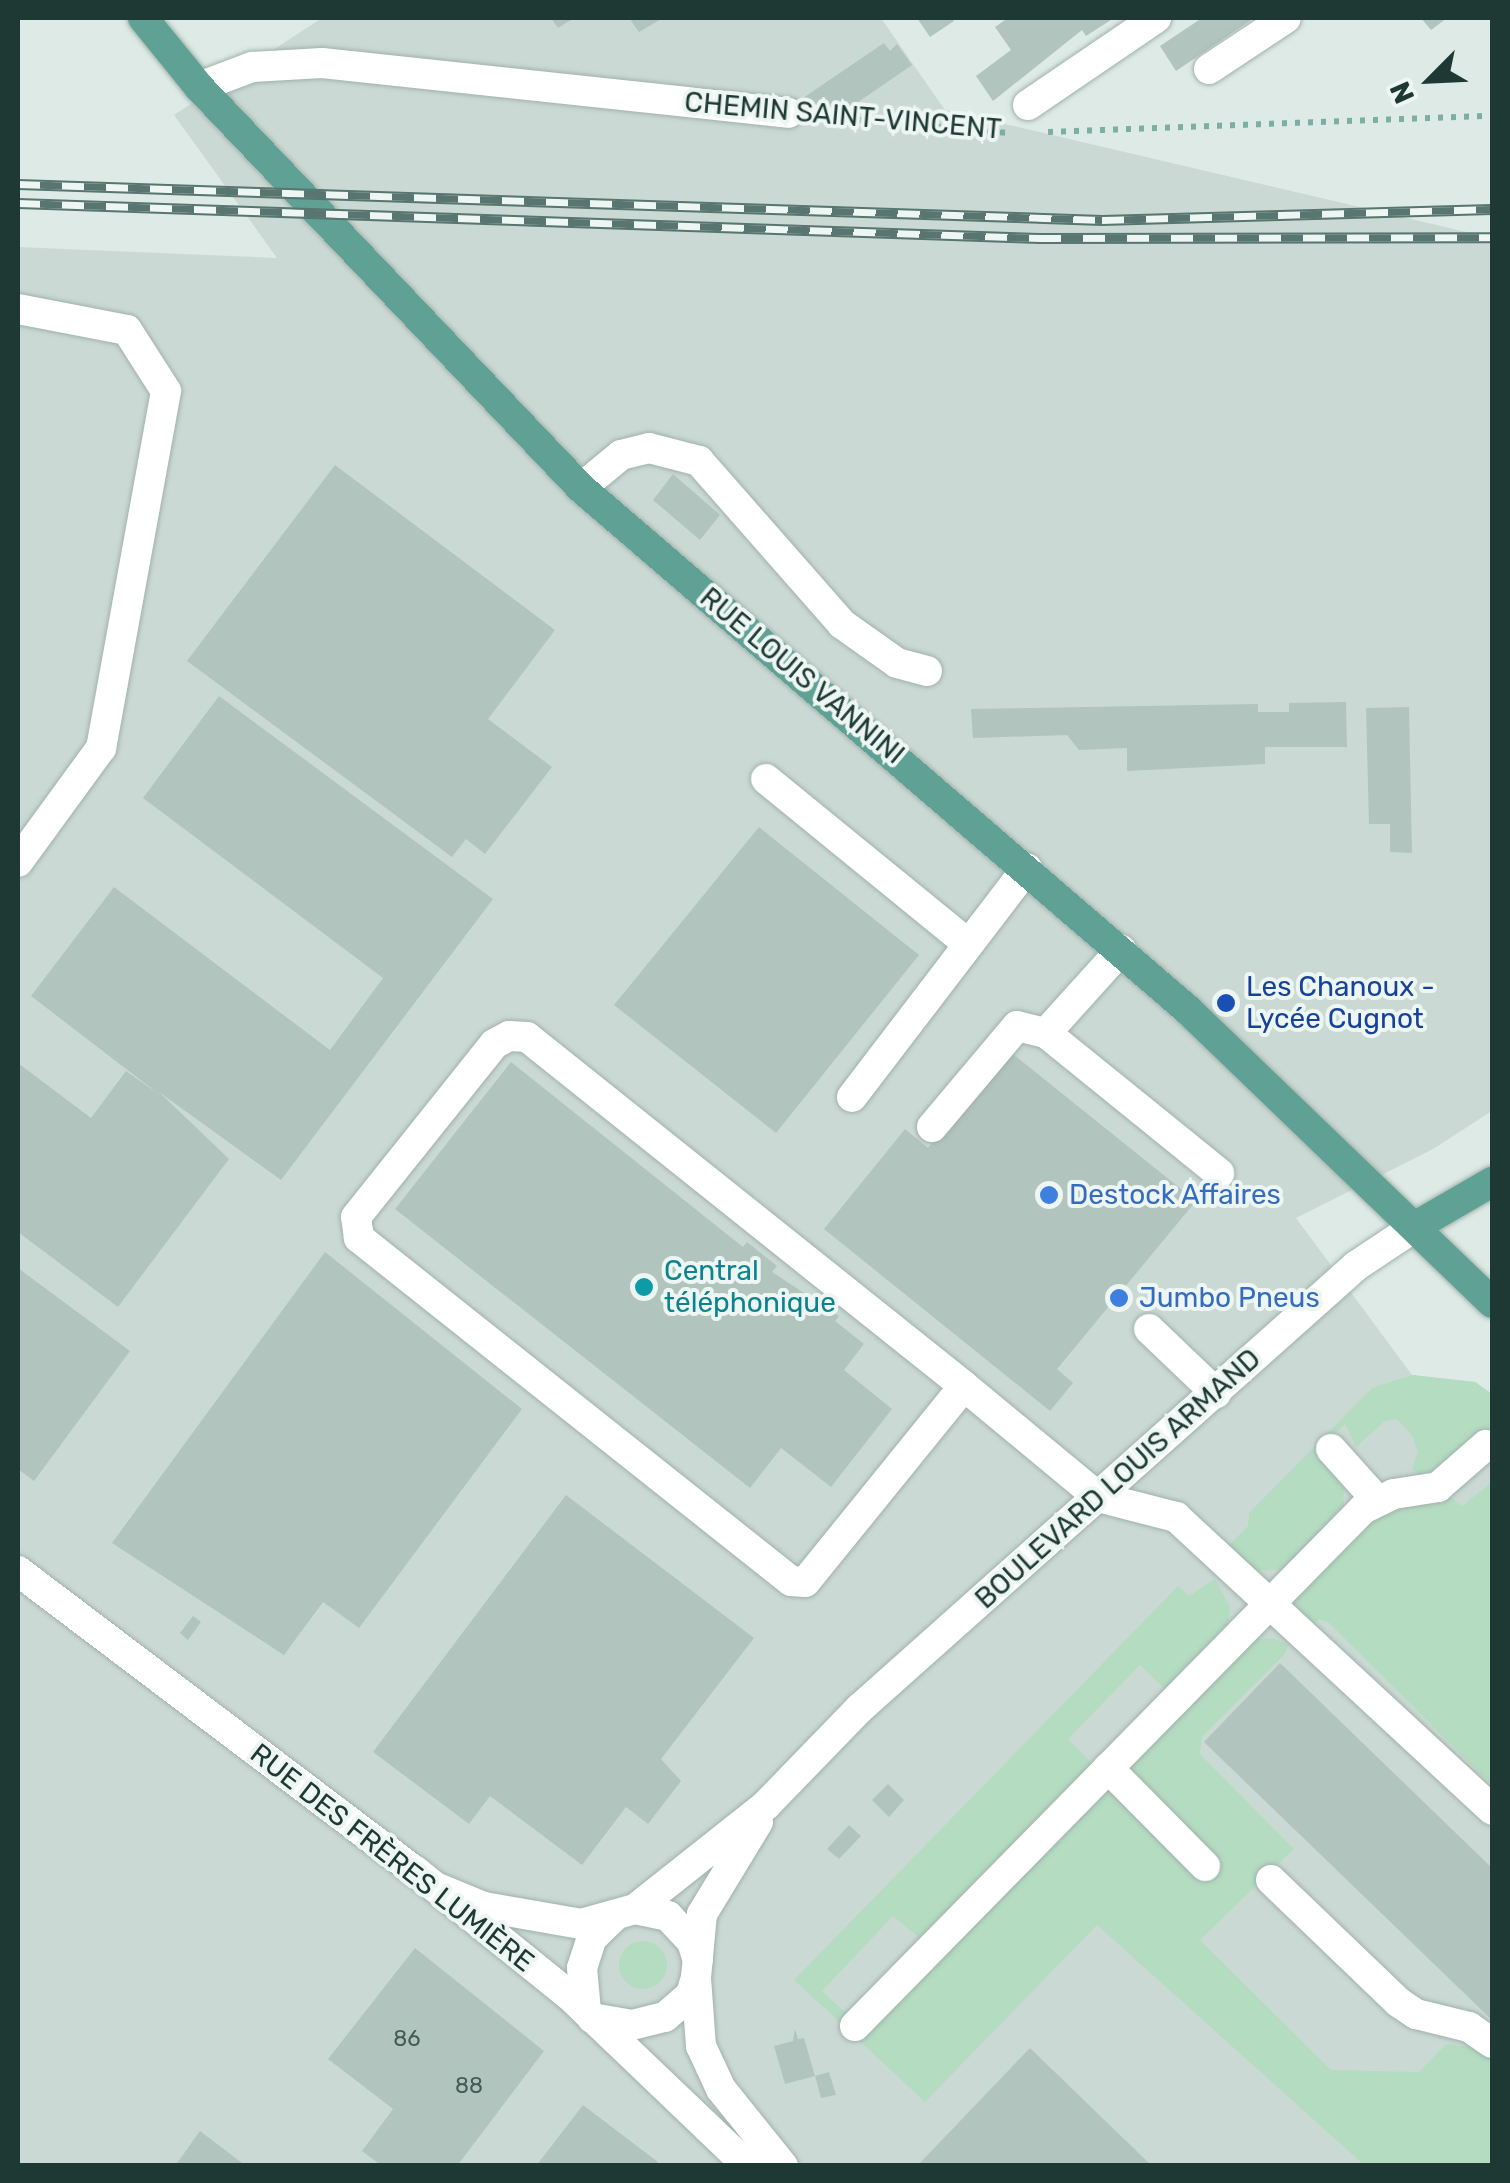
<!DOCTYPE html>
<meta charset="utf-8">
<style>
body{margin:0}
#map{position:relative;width:1510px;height:2183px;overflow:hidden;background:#ddeae5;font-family:Rubik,sans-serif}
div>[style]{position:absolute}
.built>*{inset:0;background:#cbd9d4}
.green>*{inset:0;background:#b4dcc1}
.round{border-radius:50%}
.building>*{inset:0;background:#b2c4be}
.path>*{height:6px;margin-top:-3px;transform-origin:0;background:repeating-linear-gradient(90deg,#7cafa2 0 5px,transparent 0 13px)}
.roads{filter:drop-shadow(0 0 2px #a0b1ac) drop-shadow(0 0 2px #a0b1ac)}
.minor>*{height:30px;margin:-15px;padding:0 15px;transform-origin:15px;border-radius:15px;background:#fff}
.major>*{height:30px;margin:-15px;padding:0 15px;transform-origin:15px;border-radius:15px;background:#5fa194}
.rail>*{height:11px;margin-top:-5.5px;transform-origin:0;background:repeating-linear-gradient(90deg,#edf6f2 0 22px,#58756f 0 44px);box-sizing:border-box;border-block:2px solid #58756f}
.dots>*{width:28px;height:28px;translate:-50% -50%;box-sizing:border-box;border:5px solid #edf6f2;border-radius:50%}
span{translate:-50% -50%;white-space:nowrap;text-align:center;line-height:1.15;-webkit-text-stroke:8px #edf6f2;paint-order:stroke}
.number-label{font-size:22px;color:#435c56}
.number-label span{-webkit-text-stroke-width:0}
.street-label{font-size:28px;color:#1e3933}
.transit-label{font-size:28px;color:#164399}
.left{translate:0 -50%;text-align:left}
.shop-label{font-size:28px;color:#366cbe}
.culture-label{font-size:28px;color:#0d838f}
.frame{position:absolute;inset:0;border:20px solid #1e3933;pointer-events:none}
.north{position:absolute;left:1380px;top:30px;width:100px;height:100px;-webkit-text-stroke:8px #edf6f2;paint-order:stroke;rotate:246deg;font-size:28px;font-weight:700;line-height:40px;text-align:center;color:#1e3933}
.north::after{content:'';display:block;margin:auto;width:35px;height:45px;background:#1e3933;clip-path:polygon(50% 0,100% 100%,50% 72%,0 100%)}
</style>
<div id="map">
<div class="built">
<i style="clip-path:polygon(322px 18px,881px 18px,945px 110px,1492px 238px,1492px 1111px,1433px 1149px,1296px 1218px,1412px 1375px,1475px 1382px,1492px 1394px,1492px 2165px,18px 2166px,18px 247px,277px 258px,174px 115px)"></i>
</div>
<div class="green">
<i style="clip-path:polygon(1412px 1375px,1475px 1382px,1492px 1394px,1492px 1450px,1438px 1477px,1420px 1476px,1412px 1468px,1418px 1453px,1413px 1437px,1397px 1419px,1385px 1421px,1356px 1447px,1345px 1424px,1317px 1451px,1343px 1480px,1344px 1512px,1282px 1569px,1255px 1571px,1227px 1547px,1248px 1526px,1249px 1513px,1372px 1388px)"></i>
<i style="clip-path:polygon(1492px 1482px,1492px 1785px,1328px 1622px,1319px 1619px,1311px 1630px,1294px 1601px,1299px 1582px,1375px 1508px,1445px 1493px,1462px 1506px)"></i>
<i style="clip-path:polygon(1215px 1579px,1230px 1607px,1227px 1632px,1168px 1692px,1140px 1665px,1068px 1739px,1095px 1766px,922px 1940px,893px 1916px,822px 1991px,849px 2016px,844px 2026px,794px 1980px,1178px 1586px,1189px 1596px)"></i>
<i style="clip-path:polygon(1273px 1638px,1288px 1645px,1285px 1654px,1202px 1737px,1200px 1754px,1294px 1849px,1200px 1940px,1331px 2070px,1419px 2072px,1446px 2044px,1492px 2050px,1492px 2165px,1364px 2165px,1097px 1925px,925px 2102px,852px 2034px,1106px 1791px,1118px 1794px,1133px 1782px,1128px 1765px,1248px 1640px)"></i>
<i class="round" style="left:619px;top:1941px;width:48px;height:48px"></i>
</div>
<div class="building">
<i style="clip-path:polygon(551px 18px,574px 18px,558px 28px)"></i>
<i style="clip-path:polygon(629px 18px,663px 18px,639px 32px)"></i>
<i style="clip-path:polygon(917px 18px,952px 18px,954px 21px,930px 37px)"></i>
<i style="clip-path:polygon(1008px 18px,1114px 18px,1086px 36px,1082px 30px,993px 101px,976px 76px,1011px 50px,995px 27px)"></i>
<i style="clip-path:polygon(1202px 18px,1254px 18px,1176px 71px,1160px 46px)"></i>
<i style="clip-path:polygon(1421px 18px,1447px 18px,1431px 30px)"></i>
<i style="clip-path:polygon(884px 43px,890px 51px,897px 44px,912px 65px,848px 109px,797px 102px)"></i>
<i style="clip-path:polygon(335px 465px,555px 630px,488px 719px,552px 767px,485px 854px,466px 839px,452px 857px,187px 661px)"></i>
<i style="clip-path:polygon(673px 474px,720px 515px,700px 540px,653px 500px)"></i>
<i style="clip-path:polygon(219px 696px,493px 899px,281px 1180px,159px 1092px,229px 1159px,118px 1307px,18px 1232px,18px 1063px,91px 1118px,126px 1071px,160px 1095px,31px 996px,114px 887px,330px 1050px,383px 978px,143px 798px)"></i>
<i style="clip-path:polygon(1346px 702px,1347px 747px,1265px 747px,1265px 764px,1127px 771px,1127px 748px,1079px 750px,1067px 735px,973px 738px,971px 709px,1258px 704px,1258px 712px,1289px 712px,1289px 703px)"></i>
<i style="clip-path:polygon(1409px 707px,1412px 853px,1390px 852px,1390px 824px,1369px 824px,1366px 708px)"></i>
<i style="clip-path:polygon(759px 827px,919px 955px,776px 1133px,614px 1005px)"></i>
<i style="clip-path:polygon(1009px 1051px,1196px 1201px,1057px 1369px,1073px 1383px,1050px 1411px,824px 1229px,905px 1129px,928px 1148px)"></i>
<i style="clip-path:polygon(511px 1062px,743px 1247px,747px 1242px,777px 1266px,772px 1272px,839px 1316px,835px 1321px,864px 1344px,844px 1370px,892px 1409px,831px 1487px,781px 1448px,750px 1488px,395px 1209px)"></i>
<i style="clip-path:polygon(325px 1252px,522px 1409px,359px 1628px,323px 1602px,284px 1655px,112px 1543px)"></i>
<i style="clip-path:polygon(18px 1268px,130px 1351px,34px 1481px,18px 1469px)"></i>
<i style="clip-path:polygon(566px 1495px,754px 1638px,661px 1759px,681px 1781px,648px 1824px,626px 1807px,582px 1865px,490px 1796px,469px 1824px,373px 1752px)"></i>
<i style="clip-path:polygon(193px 1616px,201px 1622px,188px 1640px,180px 1633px)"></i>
<i style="clip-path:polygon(1280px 1663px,1492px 1868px,1492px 2020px,1204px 1742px)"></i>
<i style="clip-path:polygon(888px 1784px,904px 1800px,889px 1817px,872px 1800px)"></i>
<i style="clip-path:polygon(849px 1825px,861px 1836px,839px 1859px,827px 1849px)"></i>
<i style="clip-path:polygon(415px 1948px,544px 2051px,457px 2166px,382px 2166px,362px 2151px,393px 2109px,328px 2059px)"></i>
<i style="clip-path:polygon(795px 2029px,798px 2039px,804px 2038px,815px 2076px,785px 2084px,774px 2046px,793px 2041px)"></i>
<i style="clip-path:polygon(1030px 2048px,1152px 2166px,917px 2166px)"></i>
<i style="clip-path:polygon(829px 2072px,836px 2095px,821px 2098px,815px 2076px)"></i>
<i style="clip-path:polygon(583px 2105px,658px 2162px,655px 2166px,536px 2166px)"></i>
<i style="clip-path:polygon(200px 2131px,246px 2166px,175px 2166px)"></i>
</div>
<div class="path">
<i style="left:819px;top:116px;width:193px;rotate:5.1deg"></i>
<i style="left:1048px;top:132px;width:444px;rotate:-2.1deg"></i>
</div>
<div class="roads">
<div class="minor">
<i style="left:1209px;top:69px;width:92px;rotate:-33.5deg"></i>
<i style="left:199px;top:87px;width:57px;rotate:-20.7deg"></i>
<i style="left:252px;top:67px;width:70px;rotate:-3.3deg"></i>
<i style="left:322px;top:63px;width:469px;rotate:6.1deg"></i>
<i style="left:1028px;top:105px;width:155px;rotate:-34.2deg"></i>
<i style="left:18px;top:309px;width:111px;rotate:10.9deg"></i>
<i style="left:127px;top:330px;width:72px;rotate:57.4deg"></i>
<i style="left:166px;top:391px;width:363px;rotate:100.3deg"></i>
<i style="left:101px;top:748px;width:141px;rotate:126.1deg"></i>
<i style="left:581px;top:488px;width:52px;rotate:-39.5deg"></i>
<i style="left:621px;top:455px;width:29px;rotate:-14deg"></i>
<i style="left:649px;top:448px;width:52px;rotate:14.6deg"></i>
<i style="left:699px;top:461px;width:217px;rotate:48.7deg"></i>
<i style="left:842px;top:624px;width:67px;rotate:35.3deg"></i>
<i style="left:897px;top:663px;width:31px;rotate:15deg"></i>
<i style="left:766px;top:779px;width:258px;rotate:39.2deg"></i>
<i style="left:1046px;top:1033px;width:112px;rotate:-47.9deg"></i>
<i style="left:509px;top:1036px;width:18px;rotate:3deg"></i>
<i style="left:527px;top:1037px;width:559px;rotate:38.61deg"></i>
<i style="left:964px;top:1386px;width:252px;rotate:129deg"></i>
<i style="left:805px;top:1582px;width:14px;rotate:-176deg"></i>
<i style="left:791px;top:1581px;width:552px;rotate:-141.55deg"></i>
<i style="left:359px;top:1238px;width:21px;rotate:-98deg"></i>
<i style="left:356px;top:1217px;width:221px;rotate:-51.4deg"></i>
<i style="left:494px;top:1044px;width:17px;rotate:-28deg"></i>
<i style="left:852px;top:1097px;width:288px;rotate:-52.6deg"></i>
<i style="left:932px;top:1127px;width:132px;rotate:-49.9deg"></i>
<i style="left:1017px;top:1026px;width:30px;rotate:14deg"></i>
<i style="left:1046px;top:1033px;width:223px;rotate:39deg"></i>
<i style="left:1149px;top:1329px;width:93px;rotate:43.7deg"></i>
<i style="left:964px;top:1386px;width:174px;rotate:39.6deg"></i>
<i style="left:1098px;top:1497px;width:81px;rotate:14.4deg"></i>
<i style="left:1176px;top:1517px;width:431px;rotate:42.8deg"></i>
<i style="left:1331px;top:1449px;width:69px;rotate:48deg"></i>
<i style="left:18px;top:1571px;width:496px;rotate:37.1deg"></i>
<i style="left:414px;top:1870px;width:199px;rotate:38.9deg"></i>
<i style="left:569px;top:1995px;width:248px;rotate:43.7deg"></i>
<i style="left:1108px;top:1768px;width:138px;rotate:45.3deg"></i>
<i style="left:758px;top:1822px;width:108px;rotate:121.3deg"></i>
<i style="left:702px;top:1914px;width:64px;rotate:95.4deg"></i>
<i style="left:696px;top:1978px;width:68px;rotate:85.8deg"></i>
<i style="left:701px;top:2046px;width:47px;rotate:65.1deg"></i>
<i style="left:721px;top:2089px;width:99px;rotate:51.2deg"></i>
<i style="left:1271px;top:1880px;width:176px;rotate:43.8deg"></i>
<i style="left:1398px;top:2002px;width:22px;rotate:34deg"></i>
<i style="left:1416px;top:2014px;width:55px;rotate:13.8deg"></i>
<i style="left:1469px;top:2027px;width:28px;rotate:35deg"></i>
<i style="left:435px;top:1887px;width:53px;rotate:22.2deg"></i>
<i style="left:484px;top:1907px;width:98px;rotate:9.9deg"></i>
<i style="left:581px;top:1924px;width:56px;rotate:-15.5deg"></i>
<i style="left:635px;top:1909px;width:167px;rotate:-38.4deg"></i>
<i style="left:766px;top:1805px;width:134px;rotate:-45.9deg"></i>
<i style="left:859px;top:1709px;width:666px;rotate:-41.71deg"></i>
<i style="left:1356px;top:1266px;width:72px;rotate:-33.7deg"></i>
<i style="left:635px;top:1909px;width:34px;rotate:12deg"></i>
<i style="left:668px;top:1916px;width:35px;rotate:47deg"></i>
<i style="left:692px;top:1942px;width:19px;rotate:72deg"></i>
<i style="left:586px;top:2011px;width:43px;rotate:-95.3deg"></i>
<i style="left:582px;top:1968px;width:32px;rotate:-72deg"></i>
<i style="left:592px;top:1938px;width:32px;rotate:-44deg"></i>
<i style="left:592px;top:2018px;width:41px;rotate:9.9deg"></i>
<i style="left:632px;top:2025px;width:34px;rotate:-14deg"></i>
<i style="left:665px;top:2017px;width:35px;rotate:-41deg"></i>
<i style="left:691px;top:1994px;width:17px;rotate:-73deg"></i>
<i style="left:855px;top:2026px;width:725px;rotate:-45.5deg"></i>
<i style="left:1363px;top:1509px;width:34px;rotate:-26deg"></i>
<i style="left:1394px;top:1494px;width:45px;rotate:-9deg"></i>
<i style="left:1438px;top:1487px;width:64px;rotate:-41.2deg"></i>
</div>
<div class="major">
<i style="left:143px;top:18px;width:89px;rotate:50.9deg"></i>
<i style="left:199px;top:87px;width:554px;rotate:46.39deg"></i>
<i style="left:581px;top:488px;width:801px;rotate:40.69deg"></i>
<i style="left:1188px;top:1010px;width:422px;rotate:43.9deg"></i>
<i style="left:1416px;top:1226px;width:88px;rotate:-30.1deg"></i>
</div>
</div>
<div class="rail">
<i style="left:18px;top:184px;width:1085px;rotate:1.9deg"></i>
<i style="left:1102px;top:220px;width:390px;rotate:-1.6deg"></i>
<i style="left:18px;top:203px;width:1022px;rotate:1.96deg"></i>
<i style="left:1039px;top:238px;width:453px;rotate:-0.1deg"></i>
</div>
<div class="dots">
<i style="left:1226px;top:1003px;background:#1a4fb4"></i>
<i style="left:1049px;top:1195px;background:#3f7fe0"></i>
<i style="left:644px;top:1287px;background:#0f9aa8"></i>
<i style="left:1119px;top:1298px;background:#3f7fe0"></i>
</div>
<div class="number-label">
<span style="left:407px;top:2039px">86</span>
<span style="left:469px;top:2086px">88</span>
</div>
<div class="street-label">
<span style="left:843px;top:116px;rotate:5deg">CHEMIN SAINT-VINCENT</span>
<span style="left:802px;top:676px;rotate:40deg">RUE LOUIS VANNINI</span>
<span style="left:1118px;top:1479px;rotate:-42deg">BOULEVARD LOUIS ARMAND</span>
<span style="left:392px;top:1858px;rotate:38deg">RUE DES FRÈRES LUMIÈRE</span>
</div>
<div class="transit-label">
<span class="left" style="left:1246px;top:1003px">Les Chanoux -<br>Lycée Cugnot</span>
</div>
<div class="shop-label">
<span class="left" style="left:1069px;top:1195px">Destock Affaires</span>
<span class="left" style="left:1139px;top:1298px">Jumbo Pneus</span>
</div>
<div class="culture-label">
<span class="left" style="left:664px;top:1287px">Central<br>téléphonique</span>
</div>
<div class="frame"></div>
<div class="north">N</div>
</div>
